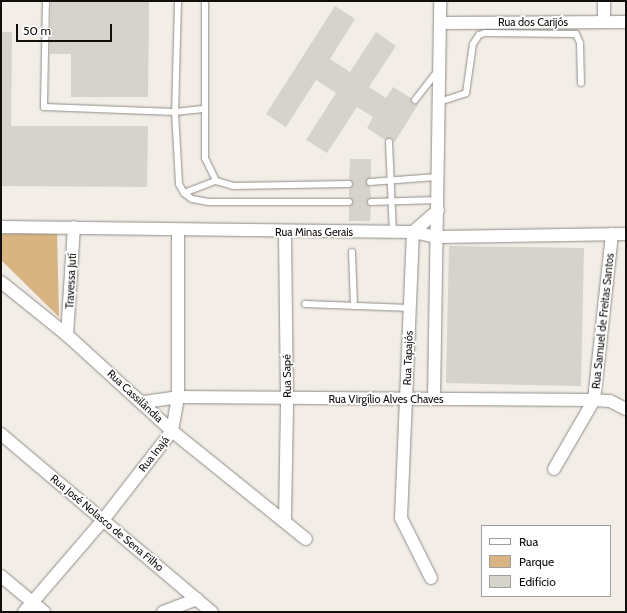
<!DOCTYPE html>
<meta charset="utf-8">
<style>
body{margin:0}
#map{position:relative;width:627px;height:613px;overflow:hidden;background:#f2ede7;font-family:Cabin,sans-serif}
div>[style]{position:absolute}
.green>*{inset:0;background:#d8b482}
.building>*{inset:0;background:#d6d2cc}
.roads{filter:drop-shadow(0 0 1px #908c86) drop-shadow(0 0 1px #908c86)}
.lane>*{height:6px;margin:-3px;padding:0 3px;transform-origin:3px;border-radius:3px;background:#fff}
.street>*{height:12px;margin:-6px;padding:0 6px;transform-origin:6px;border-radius:6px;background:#fff}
span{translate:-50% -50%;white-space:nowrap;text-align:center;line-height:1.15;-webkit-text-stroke:3.5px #fff;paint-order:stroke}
.street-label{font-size:11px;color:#110f0d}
.frame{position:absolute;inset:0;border:2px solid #110f0d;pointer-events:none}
.legend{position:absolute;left:481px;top:525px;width:130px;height:72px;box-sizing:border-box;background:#fff;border:1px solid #a09f9e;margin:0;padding:5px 7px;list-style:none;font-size:12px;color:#110f0d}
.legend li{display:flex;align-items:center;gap:8px;height:20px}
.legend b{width:20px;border:1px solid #a09f9e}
.scale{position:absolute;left:16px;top:24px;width:96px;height:18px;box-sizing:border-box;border:2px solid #110f0d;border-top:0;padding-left:5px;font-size:12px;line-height:14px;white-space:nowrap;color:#110f0d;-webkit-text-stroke:3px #fff;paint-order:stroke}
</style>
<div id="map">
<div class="green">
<i style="clip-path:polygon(57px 231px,59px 317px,1px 260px,1px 234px)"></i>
</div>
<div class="building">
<i style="clip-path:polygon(51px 1px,149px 1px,148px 97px,71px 97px,71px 54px,50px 54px)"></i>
<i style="clip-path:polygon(335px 6px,355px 19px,330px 59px,350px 72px,376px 32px,396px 46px,369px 87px,386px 98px,393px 87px,411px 98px,413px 104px,419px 103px,394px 143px,391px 138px,385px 140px,367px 128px,373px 117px,357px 107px,327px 153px,306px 140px,336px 93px,316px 80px,286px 127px,266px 114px)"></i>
<i style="clip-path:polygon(1px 32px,12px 32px,11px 126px,148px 126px,147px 187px,1px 186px)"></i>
<i style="clip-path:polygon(350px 159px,371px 159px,371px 177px,366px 182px,370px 186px,371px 198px,367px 202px,371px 206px,370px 221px,349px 221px,349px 206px,353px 202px,349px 198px,349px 188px,353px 184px,349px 180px)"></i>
<i style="clip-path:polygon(449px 246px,584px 248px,581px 386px,446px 383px)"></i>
</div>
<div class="roads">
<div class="lane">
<i style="left:46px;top:1px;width:106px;rotate:91.1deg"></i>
<i style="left:44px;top:107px;width:131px;rotate:2.2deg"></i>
<i style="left:175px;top:112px;width:28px;rotate:-6deg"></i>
<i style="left:178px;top:1px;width:111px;rotate:91.5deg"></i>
<i style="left:175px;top:112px;width:72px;rotate:86.8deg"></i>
<i style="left:179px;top:184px;width:10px;rotate:61deg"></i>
<i style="left:184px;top:193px;width:10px;rotate:37deg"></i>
<i style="left:192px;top:199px;width:17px;rotate:10deg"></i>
<i style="left:209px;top:202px;width:140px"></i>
<i style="left:205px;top:1px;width:157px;rotate:90deg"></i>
<i style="left:205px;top:158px;width:25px;rotate:64deg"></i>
<i style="left:216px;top:181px;width:18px;rotate:16deg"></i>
<i style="left:233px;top:186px;width:116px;rotate:-1deg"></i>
<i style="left:415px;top:100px;width:36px;rotate:-52deg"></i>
<i style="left:439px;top:102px;width:28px;rotate:-18deg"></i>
<i style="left:466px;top:93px;width:49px;rotate:-81.9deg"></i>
<i style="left:473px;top:44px;width:11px;rotate:-56deg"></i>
<i style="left:479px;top:35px;width:6px;rotate:-18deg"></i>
<i style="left:485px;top:33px;width:91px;rotate:0.6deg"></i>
<i style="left:576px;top:34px;width:10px;rotate:66deg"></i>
<i style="left:580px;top:43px;width:40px;rotate:88.6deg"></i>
<i style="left:389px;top:142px;width:90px;rotate:87.5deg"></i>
<i style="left:370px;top:182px;width:67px;rotate:-4.3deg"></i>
<i style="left:184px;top:193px;width:34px;rotate:-21deg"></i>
<i style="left:371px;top:202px;width:67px;rotate:-1.7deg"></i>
<i style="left:352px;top:252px;width:54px;rotate:87.9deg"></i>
<i style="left:305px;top:304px;width:105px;rotate:2.2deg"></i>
</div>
<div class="street">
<i style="left:604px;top:1px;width:21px;rotate:90deg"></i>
<i style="left:440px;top:23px;width:186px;rotate:-0.3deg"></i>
<i style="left:1px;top:227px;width:412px;rotate:0.7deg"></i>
<i style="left:413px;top:232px;width:25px;rotate:12deg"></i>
<i style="left:437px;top:237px;width:189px;rotate:-0.9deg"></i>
<i style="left:1px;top:282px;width:85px;rotate:38.8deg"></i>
<i style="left:67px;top:335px;width:142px;rotate:42.4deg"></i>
<i style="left:172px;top:431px;width:172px;rotate:38.9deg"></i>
<i style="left:67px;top:335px;width:108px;rotate:-86.3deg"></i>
<i style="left:434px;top:399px;width:398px;rotate:-89.1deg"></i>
<i style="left:144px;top:402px;width:34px;rotate:-8deg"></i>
<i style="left:178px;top:397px;width:416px;rotate:0.4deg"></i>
<i style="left:594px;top:400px;width:16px;rotate:4deg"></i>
<i style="left:610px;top:401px;width:18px;rotate:27deg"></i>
<i style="left:1px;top:434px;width:276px;rotate:40.2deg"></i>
<i style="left:554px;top:469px;width:80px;rotate:-59.9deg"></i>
<i style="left:594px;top:400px;width:167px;rotate:-83.8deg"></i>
<i style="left:285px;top:519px;width:120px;rotate:-89deg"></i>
<i style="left:287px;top:399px;width:167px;rotate:-90.7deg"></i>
<i style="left:1px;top:576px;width:56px;rotate:39.9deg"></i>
<i style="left:431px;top:578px;width:67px;rotate:-116.6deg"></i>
<i style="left:401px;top:518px;width:286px;rotate:-87.6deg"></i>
<i style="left:413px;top:232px;width:33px;rotate:-41deg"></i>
<i style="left:24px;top:612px;width:121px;rotate:-49.3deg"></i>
<i style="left:103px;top:520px;width:113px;rotate:-52.2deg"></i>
<i style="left:172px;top:431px;width:35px;rotate:-80deg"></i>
<i style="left:178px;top:397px;width:165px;rotate:-90deg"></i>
<i style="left:163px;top:612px;width:36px;rotate:-21deg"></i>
</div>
</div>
<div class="street-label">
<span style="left:533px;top:22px">Rua dos Carijós</span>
<span style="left:314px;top:232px">Rua Minas Gerais</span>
<span style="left:71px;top:281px;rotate:-87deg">Travessa Jutí</span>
<span style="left:603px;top:321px;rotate:-84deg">Rua Samuel de Freitas Santos</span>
<span style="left:408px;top:358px;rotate:-88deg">Rua Tapajós</span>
<span style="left:287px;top:376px;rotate:-91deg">Rua Sapé</span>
<span style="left:135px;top:396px;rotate:43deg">Rua Cassilândia</span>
<span style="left:386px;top:399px">Rua Virgílio Alves Chaves</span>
<span style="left:154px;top:454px;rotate:-52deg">Rua Inajá</span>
<span style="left:107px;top:523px;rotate:40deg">Rua José Nolasco de Sena Filho</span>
</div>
<div class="frame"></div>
<ul class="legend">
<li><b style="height:5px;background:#fff"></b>Rua</li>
<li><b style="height:11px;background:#d8b482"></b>Parque</li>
<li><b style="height:11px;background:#d6d2cc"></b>Edifício</li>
</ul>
<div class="scale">50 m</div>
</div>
